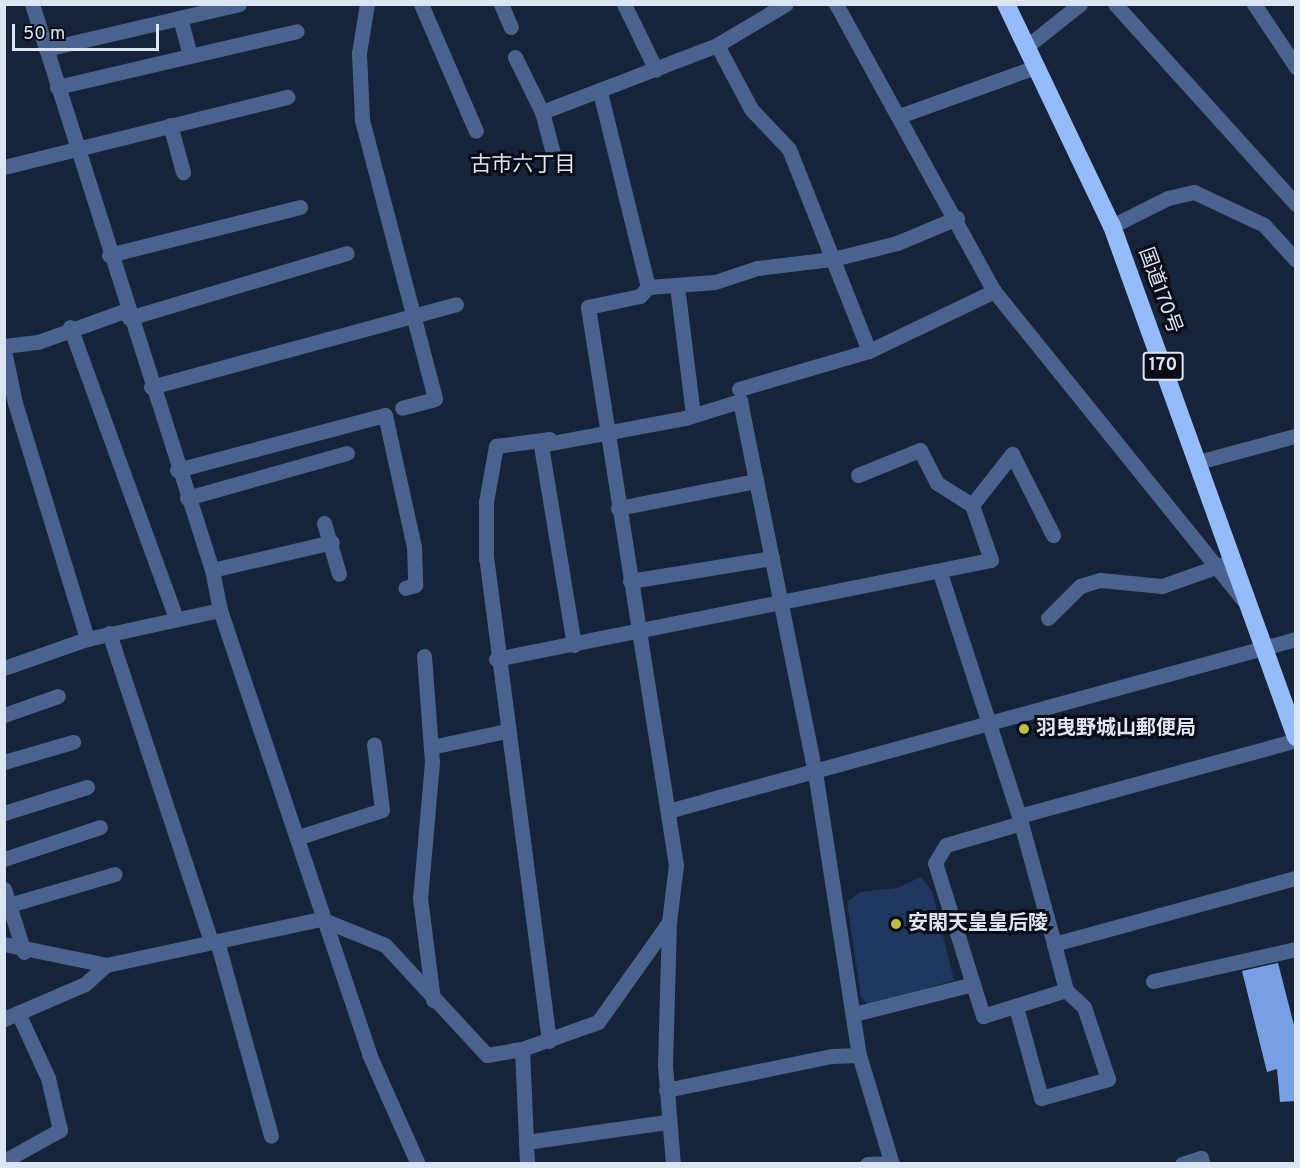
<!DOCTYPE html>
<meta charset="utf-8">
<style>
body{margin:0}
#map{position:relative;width:1300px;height:1168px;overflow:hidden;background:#172339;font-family:Overpass,"Noto Sans JP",sans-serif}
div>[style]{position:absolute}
.green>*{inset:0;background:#203760}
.building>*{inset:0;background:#779fe2}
.minor>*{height:15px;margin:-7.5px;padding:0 7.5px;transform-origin:7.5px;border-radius:7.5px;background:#49638e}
.highway>*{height:18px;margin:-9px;padding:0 9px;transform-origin:9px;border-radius:9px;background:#95bbfb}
.dots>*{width:16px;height:16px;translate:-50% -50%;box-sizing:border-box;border:3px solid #080d16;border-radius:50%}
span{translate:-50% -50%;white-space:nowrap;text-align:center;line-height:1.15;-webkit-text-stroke:6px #080d16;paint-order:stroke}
.shield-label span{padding:2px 4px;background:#080d16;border:2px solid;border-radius:4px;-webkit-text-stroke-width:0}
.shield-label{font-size:18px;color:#dce5f4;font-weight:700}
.street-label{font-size:20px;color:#dce5f4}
.poi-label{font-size:20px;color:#dce5f4;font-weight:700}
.left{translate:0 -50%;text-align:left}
.neighbourhood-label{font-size:21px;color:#dce5f4}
.frame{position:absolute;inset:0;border:6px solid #dce5f4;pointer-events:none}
.scale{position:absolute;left:12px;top:24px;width:147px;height:27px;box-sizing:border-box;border:3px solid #dce5f4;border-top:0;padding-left:8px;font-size:18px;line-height:21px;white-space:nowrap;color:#dce5f4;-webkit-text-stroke:4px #080d16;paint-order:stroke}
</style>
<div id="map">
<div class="green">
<i style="clip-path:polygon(921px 877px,932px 891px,954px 980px,869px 1006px,861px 997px,847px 902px,860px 892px,897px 888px)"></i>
</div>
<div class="building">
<i style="clip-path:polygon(1278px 963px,1296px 1033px,1296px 1101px,1280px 1102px,1277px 1069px,1267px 1072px,1242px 971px)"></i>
</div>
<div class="minor">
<i style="left:32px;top:4px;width:594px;rotate:72.36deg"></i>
<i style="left:212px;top:570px;width:41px;rotate:78.7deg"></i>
<i style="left:220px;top:610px;width:468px;rotate:71.4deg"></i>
<i style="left:369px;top:1054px;width:120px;rotate:66deg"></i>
<i style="left:367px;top:4px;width:50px;rotate:99.3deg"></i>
<i style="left:359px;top:53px;width:67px;rotate:87.4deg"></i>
<i style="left:362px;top:120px;width:288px;rotate:75.3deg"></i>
<i style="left:435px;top:399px;width:34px;rotate:165deg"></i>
<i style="left:421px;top:4px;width:138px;rotate:66.6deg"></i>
<i style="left:501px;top:4px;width:25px;rotate:67deg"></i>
<i style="left:624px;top:4px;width:73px;rotate:64.1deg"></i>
<i style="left:836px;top:4px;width:328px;rotate:61.2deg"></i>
<i style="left:994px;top:291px;width:397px;rotate:51.1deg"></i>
<i style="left:1115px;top:4px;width:270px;rotate:47.9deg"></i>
<i style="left:1254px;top:4px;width:76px;rotate:56.3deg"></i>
<i style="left:180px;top:18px;width:39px;rotate:75deg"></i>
<i style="left:717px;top:45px;width:72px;rotate:62deg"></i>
<i style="left:751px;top:109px;width:55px;rotate:46.5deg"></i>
<i style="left:789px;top:149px;width:217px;rotate:68.4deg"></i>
<i style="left:1026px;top:47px;width:69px;rotate:-38.5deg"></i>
<i style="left:46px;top:49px;width:198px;rotate:-13.1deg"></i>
<i style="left:515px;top:57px;width:61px;rotate:63.9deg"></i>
<i style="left:542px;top:112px;width:42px;rotate:75deg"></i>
<i style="left:57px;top:87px;width:246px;rotate:-13.1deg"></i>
<i style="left:600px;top:92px;width:201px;rotate:76.2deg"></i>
<i style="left:648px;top:287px;width:12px;rotate:132deg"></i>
<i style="left:640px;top:296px;width:53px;rotate:168.1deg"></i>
<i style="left:588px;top:307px;width:565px;rotate:81.04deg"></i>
<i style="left:676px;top:865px;width:57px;rotate:97deg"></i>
<i style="left:669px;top:922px;width:143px;rotate:91.6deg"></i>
<i style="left:665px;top:1065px;width:99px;rotate:85.4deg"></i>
<i style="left:542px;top:112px;width:187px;rotate:-20.9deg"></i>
<i style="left:717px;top:45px;width:80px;rotate:-30.7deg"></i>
<i style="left:902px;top:115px;width:141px;rotate:-19.8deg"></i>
<i style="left:170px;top:125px;width:49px;rotate:74.5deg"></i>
<i style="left:4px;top:167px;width:292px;rotate:-13.9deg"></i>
<i style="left:1112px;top:226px;width:63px;rotate:-26.6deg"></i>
<i style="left:1168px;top:198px;width:27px;rotate:-13deg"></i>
<i style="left:1194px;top:192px;width:77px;rotate:25.2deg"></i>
<i style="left:1264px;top:225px;width:47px;rotate:47.6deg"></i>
<i style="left:109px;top:255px;width:197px;rotate:-14.1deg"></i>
<i style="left:677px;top:286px;width:130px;rotate:82.9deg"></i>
<i style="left:648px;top:287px;width:67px;rotate:-4.3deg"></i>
<i style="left:715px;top:282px;width:44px;rotate:-18.4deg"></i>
<i style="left:757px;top:268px;width:77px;rotate:-6.8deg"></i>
<i style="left:833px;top:259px;width:66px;rotate:-14deg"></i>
<i style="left:897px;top:243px;width:65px;rotate:-22.6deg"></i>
<i style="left:129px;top:318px;width:227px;rotate:-16.6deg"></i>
<i style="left:70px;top:327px;width:311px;rotate:70deg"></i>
<i style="left:4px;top:346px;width:34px;rotate:-7deg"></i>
<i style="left:38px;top:342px;width:95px;rotate:-19.8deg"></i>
<i style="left:4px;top:350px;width:54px;rotate:78.3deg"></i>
<i style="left:15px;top:403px;width:247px;rotate:73deg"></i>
<i style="left:151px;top:387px;width:316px;rotate:-15.2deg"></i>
<i style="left:739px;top:389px;width:135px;rotate:-16.3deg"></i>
<i style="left:869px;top:351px;width:139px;rotate:-25.6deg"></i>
<i style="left:1198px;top:462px;width:100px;rotate:-15deg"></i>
<i style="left:177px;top:470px;width:215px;rotate:-14.8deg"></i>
<i style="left:385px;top:415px;width:135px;rotate:77.6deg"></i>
<i style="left:414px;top:547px;width:38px;rotate:88deg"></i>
<i style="left:415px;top:585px;width:10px;rotate:163deg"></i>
<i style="left:858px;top:475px;width:67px;rotate:-22deg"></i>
<i style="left:920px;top:450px;width:37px;rotate:63deg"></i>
<i style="left:937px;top:483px;width:41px;rotate:32.2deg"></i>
<i style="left:187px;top:498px;width:166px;rotate:-15.7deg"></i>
<i style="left:618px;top:508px;width:141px;rotate:-11.1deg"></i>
<i style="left:324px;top:523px;width:53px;rotate:73.6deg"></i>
<i style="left:212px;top:570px;width:123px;rotate:-13.1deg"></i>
<i style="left:940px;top:573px;width:256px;rotate:72deg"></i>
<i style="left:1019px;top:816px;width:7px;rotate:74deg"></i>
<i style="left:1021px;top:823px;width:125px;rotate:74.7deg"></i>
<i style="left:1054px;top:944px;width:48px;rotate:75.4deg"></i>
<i style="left:1066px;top:990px;width:87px;rotate:162.6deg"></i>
<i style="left:983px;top:1016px;width:160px;rotate:-107.4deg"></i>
<i style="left:935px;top:863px;width:21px;rotate:-59deg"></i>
<i style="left:946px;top:845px;width:78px;rotate:-16.3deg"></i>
<i style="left:630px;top:581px;width:144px;rotate:-9.2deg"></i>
<i style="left:1048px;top:618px;width:45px;rotate:-45deg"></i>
<i style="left:1080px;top:586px;width:21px;rotate:-17deg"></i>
<i style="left:1100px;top:580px;width:62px;rotate:5.5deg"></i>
<i style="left:1162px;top:586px;width:66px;rotate:-19.5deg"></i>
<i style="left:109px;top:633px;width:325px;rotate:71.7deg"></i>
<i style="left:574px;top:645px;width:203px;rotate:-99.4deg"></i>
<i style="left:541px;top:445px;width:147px;rotate:-10.6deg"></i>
<i style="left:685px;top:418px;width:58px;rotate:-17.2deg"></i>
<i style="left:740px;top:401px;width:379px;rotate:78.6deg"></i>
<i style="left:815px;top:772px;width:286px;rotate:81.2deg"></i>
<i style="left:859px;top:1055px;width:114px;rotate:73.2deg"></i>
<i style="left:424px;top:656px;width:106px;rotate:85.7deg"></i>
<i style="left:432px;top:762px;width:137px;rotate:95deg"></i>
<i style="left:420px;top:898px;width:103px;rotate:82.7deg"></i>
<i style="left:496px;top:659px;width:505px;rotate:-11.31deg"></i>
<i style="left:991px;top:560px;width:58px;rotate:-109.1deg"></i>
<i style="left:972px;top:505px;width:65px;rotate:-51.9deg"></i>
<i style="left:1012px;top:454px;width:91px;rotate:63.2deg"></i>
<i style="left:4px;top:668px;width:88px;rotate:-19.3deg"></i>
<i style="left:87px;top:639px;width:136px;rotate:-12.3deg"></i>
<i style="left:4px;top:715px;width:57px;rotate:-19.4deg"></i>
<i style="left:431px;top:747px;width:77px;rotate:-12deg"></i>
<i style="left:4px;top:762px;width:72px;rotate:-16.2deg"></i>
<i style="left:668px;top:811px;width:651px;rotate:-15.32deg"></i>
<i style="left:4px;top:813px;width:87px;rotate:-17.4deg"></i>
<i style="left:1019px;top:816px;width:287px;rotate:-15.3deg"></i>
<i style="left:299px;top:837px;width:87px;rotate:-18deg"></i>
<i style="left:382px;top:810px;width:66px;rotate:-96.9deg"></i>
<i style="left:4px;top:859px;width:101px;rotate:-18.4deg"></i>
<i style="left:4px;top:889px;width:66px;rotate:72.4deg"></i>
<i style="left:9px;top:905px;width:110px;rotate:-16.3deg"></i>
<i style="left:217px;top:941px;width:202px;rotate:74.5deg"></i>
<i style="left:4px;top:944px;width:104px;rotate:11.6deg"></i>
<i style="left:106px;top:965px;width:220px;rotate:-12.1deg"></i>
<i style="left:321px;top:919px;width:69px;rotate:22.1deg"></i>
<i style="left:385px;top:945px;width:150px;rotate:47.2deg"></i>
<i style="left:487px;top:1055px;width:36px;rotate:-10deg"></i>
<i style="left:522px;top:1049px;width:81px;rotate:-19.6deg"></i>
<i style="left:598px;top:1022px;width:123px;rotate:-54.6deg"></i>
<i style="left:1054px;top:944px;width:251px;rotate:-15.3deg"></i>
<i style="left:1153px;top:981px;width:147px;rotate:-12.6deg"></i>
<i style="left:1016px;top:1007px;width:94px;rotate:74.6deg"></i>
<i style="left:1041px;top:1098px;width:70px;rotate:-15.8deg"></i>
<i style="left:1108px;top:1079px;width:76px;rotate:-108.4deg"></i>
<i style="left:1084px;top:1007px;width:25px;rotate:-137deg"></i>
<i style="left:854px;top:1014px;width:123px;rotate:-14.1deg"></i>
<i style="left:4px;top:1019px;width:88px;rotate:-23.4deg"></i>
<i style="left:85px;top:984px;width:28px;rotate:-42deg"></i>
<i style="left:549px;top:1041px;width:486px;rotate:-97.4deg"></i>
<i style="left:486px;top:559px;width:57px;rotate:-90deg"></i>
<i style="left:486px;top:502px;width:57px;rotate:-79.9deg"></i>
<i style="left:496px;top:446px;width:54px;rotate:-7.4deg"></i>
<i style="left:522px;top:1049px;width:115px;rotate:87.5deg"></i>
<i style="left:666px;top:1090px;width:169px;rotate:-11.6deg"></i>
<i style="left:832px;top:1056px;width:27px;rotate:-2deg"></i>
<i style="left:526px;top:1142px;width:142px;rotate:-8.1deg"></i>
<i style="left:4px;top:1161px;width:64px;rotate:-29deg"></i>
<i style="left:60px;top:1130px;width:53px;rotate:-103deg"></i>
<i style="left:48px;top:1078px;width:72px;rotate:-114.8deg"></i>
<i style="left:867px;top:1164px;width:25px;rotate:-2deg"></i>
<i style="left:1182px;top:1164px;width:20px;rotate:-18deg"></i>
<i style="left:1201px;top:1158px;width:6px;rotate:72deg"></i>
</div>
<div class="highway">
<i style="left:1006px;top:4px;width:246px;rotate:64.5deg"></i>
<i style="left:1112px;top:226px;width:543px;rotate:70.2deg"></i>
</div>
<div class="dots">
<i style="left:1024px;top:729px;background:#bcbf43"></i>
<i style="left:896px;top:924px;background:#bcbf43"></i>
</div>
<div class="shield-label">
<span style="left:1163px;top:366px">170</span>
</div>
<div class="street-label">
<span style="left:1159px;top:291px;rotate:70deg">国道170号</span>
</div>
<div class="poi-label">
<span class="left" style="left:1036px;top:729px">羽曳野城山郵便局</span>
<span class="left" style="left:908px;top:924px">安閑天皇皇后陵</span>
</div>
<div class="neighbourhood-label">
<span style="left:523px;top:166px">古市六丁目</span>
</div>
<div class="frame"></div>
<div class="scale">50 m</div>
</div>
